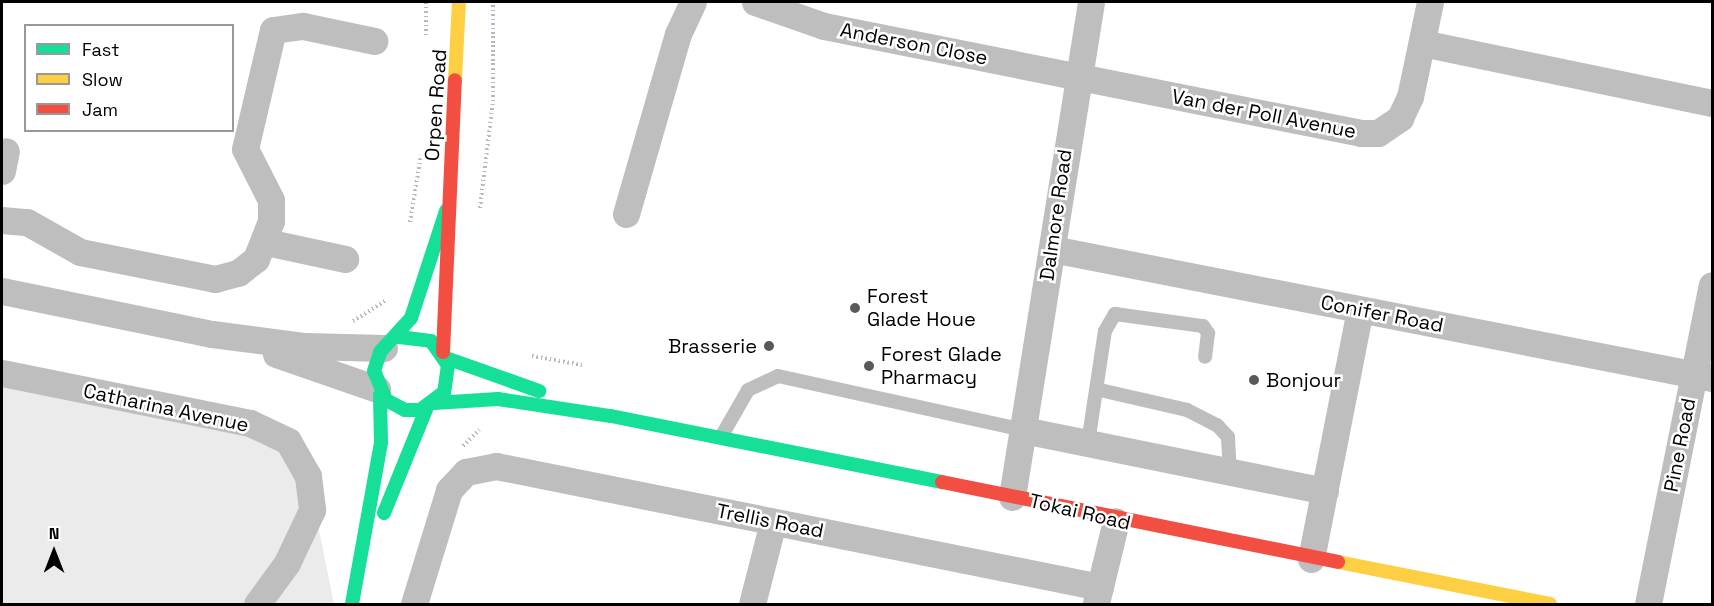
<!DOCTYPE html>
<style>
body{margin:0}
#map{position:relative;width:1714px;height:606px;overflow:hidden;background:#fff;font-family:"Space Grotesk",sans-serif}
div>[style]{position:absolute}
.green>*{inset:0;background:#ebebeb}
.path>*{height:4px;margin-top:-2px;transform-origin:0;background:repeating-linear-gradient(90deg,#b9b9b9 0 1.5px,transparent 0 4.5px)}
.lane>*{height:14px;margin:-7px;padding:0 7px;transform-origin:7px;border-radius:7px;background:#bebebe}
.street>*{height:27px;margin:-13.5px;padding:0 13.5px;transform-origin:13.5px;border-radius:13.5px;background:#bebebe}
.fast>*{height:14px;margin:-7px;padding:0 7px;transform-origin:7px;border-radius:7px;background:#16e098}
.slow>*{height:14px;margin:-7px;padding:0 7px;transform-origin:7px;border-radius:7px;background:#ffcf43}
.jam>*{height:14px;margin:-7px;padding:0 7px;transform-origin:7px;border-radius:7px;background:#f24e42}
.dots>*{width:16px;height:16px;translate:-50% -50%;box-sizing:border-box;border:3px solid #fff;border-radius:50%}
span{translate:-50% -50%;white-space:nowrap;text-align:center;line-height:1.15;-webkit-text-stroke:5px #fff;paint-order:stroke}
.street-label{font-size:20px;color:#000}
.poi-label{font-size:20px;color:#000}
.left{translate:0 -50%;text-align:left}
.right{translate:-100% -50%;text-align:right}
.frame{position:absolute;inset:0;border:3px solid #000;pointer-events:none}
.legend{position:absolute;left:24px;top:24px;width:210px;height:108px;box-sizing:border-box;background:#fff;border:2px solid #999;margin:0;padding:8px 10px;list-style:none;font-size:18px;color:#000}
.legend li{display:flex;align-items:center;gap:12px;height:30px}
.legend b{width:30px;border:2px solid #999}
.north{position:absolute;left:24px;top:522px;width:60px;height:60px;-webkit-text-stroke:4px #fff;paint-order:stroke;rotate:0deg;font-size:16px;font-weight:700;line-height:24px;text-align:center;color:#000}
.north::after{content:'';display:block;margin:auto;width:21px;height:27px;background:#000;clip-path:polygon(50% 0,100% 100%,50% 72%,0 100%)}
</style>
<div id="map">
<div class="green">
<i style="clip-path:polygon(2px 371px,288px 441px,308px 476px,334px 604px,2px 604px)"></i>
</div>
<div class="path">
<i style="left:426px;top:2px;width:35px;rotate:90deg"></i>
<i style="left:480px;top:208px;width:108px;rotate:-83.1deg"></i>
<i style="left:493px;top:101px;width:99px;rotate:-90deg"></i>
<i style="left:410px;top:222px;width:68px;rotate:-80.7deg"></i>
<i style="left:353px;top:321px;width:40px;rotate:-32deg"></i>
<i style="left:532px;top:356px;width:51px;rotate:10.2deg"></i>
<i style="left:463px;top:446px;width:23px;rotate:-45deg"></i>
</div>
<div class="lane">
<i style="left:1100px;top:390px;width:89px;rotate:12.9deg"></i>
<i style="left:1187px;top:410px;width:34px;rotate:27deg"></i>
<i style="left:1217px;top:425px;width:16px;rotate:47deg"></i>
<i style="left:1228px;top:437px;width:36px;rotate:87deg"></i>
<i style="left:721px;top:437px;width:54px;rotate:-60.1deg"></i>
<i style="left:748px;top:390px;width:33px;rotate:-25deg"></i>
<i style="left:778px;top:376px;width:251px;rotate:12.4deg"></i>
<i style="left:1088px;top:443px;width:113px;rotate:-81.4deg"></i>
<i style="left:1105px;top:331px;width:20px;rotate:-60deg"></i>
<i style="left:1115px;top:314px;width:89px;rotate:7.8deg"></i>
<i style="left:1203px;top:326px;width:9px;rotate:54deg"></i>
<i style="left:1208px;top:333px;width:24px;rotate:97deg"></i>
</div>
<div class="street">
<i style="left:755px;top:2px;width:73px;rotate:19.2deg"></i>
<i style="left:824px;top:26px;width:548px;rotate:11.27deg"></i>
<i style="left:1361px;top:133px;width:17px"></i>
<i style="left:1378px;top:133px;width:27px;rotate:-34deg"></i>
<i style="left:1400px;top:118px;width:23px;rotate:-65deg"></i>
<i style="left:1410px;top:97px;width:97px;rotate:-78.1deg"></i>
<i style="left:1422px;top:43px;width:296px;rotate:11.7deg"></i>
<i style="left:2px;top:171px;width:20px;rotate:-79deg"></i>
<i style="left:626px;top:214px;width:187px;rotate:-73.9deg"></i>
<i style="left:678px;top:34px;width:35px;rotate:-65deg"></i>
<i style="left:2px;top:220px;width:25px;rotate:5deg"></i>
<i style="left:27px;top:222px;width:61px;rotate:29.5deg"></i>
<i style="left:80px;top:252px;width:138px;rotate:11.3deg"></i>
<i style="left:215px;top:279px;width:24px;rotate:-15deg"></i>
<i style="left:238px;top:273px;width:23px;rotate:-38deg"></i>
<i style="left:256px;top:259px;width:41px;rotate:-68.5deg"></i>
<i style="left:271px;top:221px;width:21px;rotate:-90deg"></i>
<i style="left:271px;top:200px;width:57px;rotate:-117deg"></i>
<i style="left:245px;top:149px;width:122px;rotate:-76.8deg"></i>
<i style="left:273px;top:30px;width:30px;rotate:-8deg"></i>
<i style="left:303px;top:26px;width:73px;rotate:11.9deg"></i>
<i style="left:266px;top:242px;width:81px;rotate:12.1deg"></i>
<i style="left:1052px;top:249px;width:672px;rotate:11.06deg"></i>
<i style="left:2px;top:291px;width:214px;rotate:11.6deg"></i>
<i style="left:212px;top:334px;width:94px;rotate:7.4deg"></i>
<i style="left:305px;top:346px;width:79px;rotate:1.5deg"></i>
<i style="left:276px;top:354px;width:107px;rotate:19.1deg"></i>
<i style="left:2px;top:373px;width:253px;rotate:11.4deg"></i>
<i style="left:250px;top:423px;width:42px;rotate:25.3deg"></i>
<i style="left:288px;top:441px;width:40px;rotate:60.3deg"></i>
<i style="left:308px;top:476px;width:34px;rotate:83deg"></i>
<i style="left:312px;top:510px;width:59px;rotate:115.3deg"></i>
<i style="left:287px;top:563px;width:51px;rotate:126.2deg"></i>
<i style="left:1023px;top:430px;width:308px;rotate:11.4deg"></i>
<i style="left:1012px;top:497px;width:501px;rotate:-80.93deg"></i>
<i style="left:1311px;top:559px;width:254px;rotate:-78.9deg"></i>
<i style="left:1096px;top:603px;width:84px;rotate:-76.3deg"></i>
<i style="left:414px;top:604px;width:119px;rotate:-72.9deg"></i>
<i style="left:449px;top:490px;width:25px;rotate:-47deg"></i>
<i style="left:466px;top:472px;width:31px;rotate:-11deg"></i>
<i style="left:496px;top:466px;width:616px;rotate:11.33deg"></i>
<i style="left:752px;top:604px;width:85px;rotate:-75.6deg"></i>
<i style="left:1648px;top:604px;width:325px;rotate:-78.7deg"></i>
</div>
<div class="fast">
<i style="left:399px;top:337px;width:32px;rotate:7deg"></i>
<i style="left:431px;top:341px;width:29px;rotate:55deg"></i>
<i style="left:448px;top:365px;width:27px;rotate:98deg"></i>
<i style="left:444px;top:392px;width:30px;rotate:143deg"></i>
<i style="left:420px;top:410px;width:15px;rotate:180deg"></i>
<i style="left:405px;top:410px;width:21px;rotate:-152deg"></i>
<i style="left:386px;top:400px;width:31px;rotate:-112deg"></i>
<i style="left:374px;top:371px;width:20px;rotate:-72deg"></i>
<i style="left:380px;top:352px;width:46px;rotate:-47.6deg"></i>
<i style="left:411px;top:318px;width:113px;rotate:-71.9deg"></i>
<i style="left:446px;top:358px;width:99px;rotate:19.5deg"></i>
<i style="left:434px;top:403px;width:64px;rotate:-3.6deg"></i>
<i style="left:498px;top:399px;width:114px;rotate:8.6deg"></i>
<i style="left:611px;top:416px;width:338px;rotate:11.3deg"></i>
<i style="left:384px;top:513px;width:114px;rotate:-67.9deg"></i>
<i style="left:352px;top:604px;width:164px;rotate:-79.8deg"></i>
<i style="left:381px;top:443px;width:48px;rotate:-91.2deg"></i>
</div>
<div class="slow">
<i style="left:455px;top:80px;width:78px;rotate:-87.1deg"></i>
<i style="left:1338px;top:562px;width:216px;rotate:11.2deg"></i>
</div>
<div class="jam">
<i style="left:443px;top:352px;width:272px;rotate:-87.5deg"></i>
<i style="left:942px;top:482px;width:404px;rotate:11.4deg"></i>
</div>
<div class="dots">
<i style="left:855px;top:308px;background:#595959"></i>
<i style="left:769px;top:346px;background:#595959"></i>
<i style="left:869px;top:366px;background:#595959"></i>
<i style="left:1254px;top:380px;background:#595959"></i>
</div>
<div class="street-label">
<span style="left:914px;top:44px;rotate:11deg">Anderson Close</span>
<span style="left:436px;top:105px;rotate:-86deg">Orpen Road</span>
<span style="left:1264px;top:114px;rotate:11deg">Van der Poll Avenue</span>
<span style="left:1056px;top:215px;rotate:-82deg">Dalmore Road</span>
<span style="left:1382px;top:314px;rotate:11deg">Conifer Road</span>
<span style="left:166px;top:408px;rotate:12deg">Catharina Avenue</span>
<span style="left:1680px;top:445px;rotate:-79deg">Pine Road</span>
<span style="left:1080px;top:512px;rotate:13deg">Tokai Road</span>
<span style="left:770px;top:521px;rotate:11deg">Trellis Road</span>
</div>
<div class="poi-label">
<span class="left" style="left:867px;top:308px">Forest<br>Glade Houe</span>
<span class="right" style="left:757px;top:346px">Brasserie</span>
<span class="left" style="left:881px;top:366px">Forest Glade<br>Pharmacy</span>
<span class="left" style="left:1266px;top:380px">Bonjour</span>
</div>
<div class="frame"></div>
<ul class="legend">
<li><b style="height:8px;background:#16e098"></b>Fast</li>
<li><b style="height:8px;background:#ffcf43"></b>Slow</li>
<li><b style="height:8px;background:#f24e42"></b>Jam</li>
</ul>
<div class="north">N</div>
</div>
